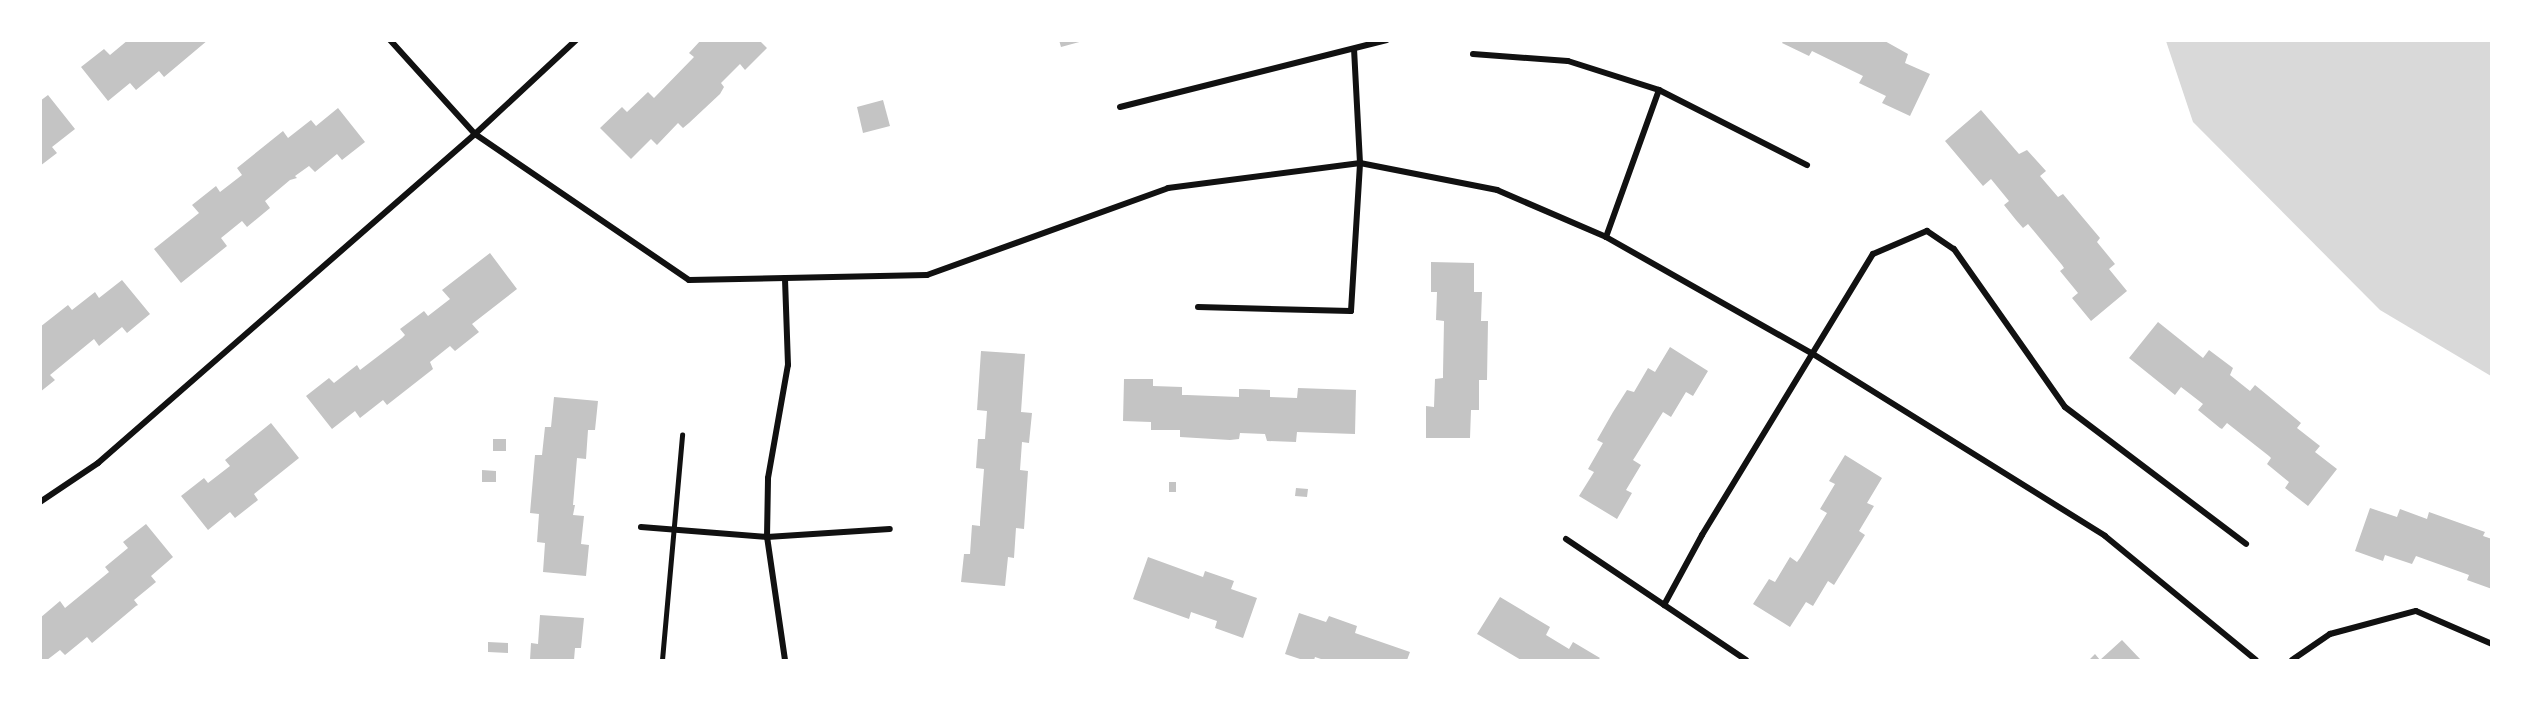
<!DOCTYPE html>
<style>
body{margin:0}
#map{position:relative;width:2532px;height:701px;overflow:hidden;background:#fff;font-family:"Alegreya Sans",sans-serif}
div>[style]{position:absolute}
.water>*{inset:0;background:#d9d9d9}
.building>*{inset:0;background:#c4c4c4}
.service>*{height:4.5px;margin:-2.25px;padding:0 2.25px;transform-origin:2.25px;border-radius:2.25px;background:#111}
.minor>*{height:6px;margin:-3px;padding:0 3px;transform-origin:3px;border-radius:3px;background:#111}
span{translate:-50% -50%;white-space:nowrap;text-align:center;line-height:1.15;-webkit-text-stroke:4.5px #fff;paint-order:stroke}
.frame{position:absolute;inset:0;border:42px solid #fff;pointer-events:none}
</style>
<div id="map">
<div class="water">
<i style="clip-path:polygon(2166px 41px,2491px 41px,2491px 376px,2380px 310px,2193px 122px)"></i>
</div>
<div class="building">
<i style="clip-path:polygon(128px 40px,136px 42px,208px 40px,164px 77px,159px 71px,136px 90px,130px 83px,108px 101px,81px 67px,104px 49px,110px 55px)"></i>
<i style="clip-path:polygon(701px 40px,759px 40px,767px 48px,745px 70px,740px 64px,721px 83px,724px 87px,720px 94px,689px 123px,683px 128px,678px 123px,657px 145px,651px 139px,631px 159px,600px 128px,622px 107px,627px 112px,648px 92px,654px 98px,694px 57px,689px 53px)"></i>
<i style="clip-path:polygon(1059px 40px,1083px 40px,1083px 41px,1061px 47px)"></i>
<i style="clip-path:polygon(1784px 40px,1883px 40px,1908px 54px,1905px 63px,1930px 74px,1910px 116px,1882px 103px,1886px 96px,1859px 83px,1863px 76px,1812px 51px,1809px 56px,1782px 43px)"></i>
<i style="clip-path:polygon(48px 95px,75px 129px,52px 147px,57px 153px,40px 166px,40px 101px)"></i>
<i style="clip-path:polygon(883px 100px,890px 126px,863px 133px,857px 107px)"></i>
<i style="clip-path:polygon(338px 108px,365px 142px,342px 160px,337px 154px,315px 172px,309px 166px,295px 176px,297px 178px,290px 180px,265px 201px,270px 208px,247px 227px,242px 221px,221px 238px,227px 246px,181px 283px,154px 249px,199px 213px,192px 205px,216px 186px,220px 192px,242px 175px,237px 168px,283px 131px,288px 138px,311px 120px,316px 126px)"></i>
<i style="clip-path:polygon(1981px 110px,2019px 154px,2027px 150px,2046px 171px,2040px 176px,2058px 197px,2063px 194px,2100px 238px,2097px 242px,2115px 264px,2109px 269px,2127px 291px,2091px 321px,2072px 298px,2078px 293px,2060px 271px,2064px 268px,2062px 265px,2028px 224px,2023px 228px,2016px 220px,2004px 205px,2009px 201px,1991px 179px,1983px 186px,1945px 141px)"></i>
<i style="clip-path:polygon(490px 253px,517px 289px,472px 324px,479px 332px,455px 351px,450px 346px,430px 362px,433px 369px,387px 405px,383px 400px,360px 418px,355px 411px,332px 429px,306px 396px,329px 378px,334px 383px,357px 365px,360px 370px,402px 338px,405px 335px,400px 329px,424px 311px,428px 316px,450px 299px,442px 290px)"></i>
<i style="clip-path:polygon(1431px 262px,1474px 263px,1474px 292px,1482px 292px,1481px 321px,1488px 321px,1487px 380px,1479px 380px,1479px 410px,1471px 410px,1470px 438px,1426px 438px,1426px 406px,1434px 407px,1435px 379px,1443px 378px,1443px 373px,1444px 321px,1436px 320px,1437px 292px,1431px 292px)"></i>
<i style="clip-path:polygon(122px 280px,150px 314px,127px 333px,122px 327px,99px 346px,94px 339px,50px 375px,55px 380px,40px 392px,40px 327px,68px 305px,72px 310px,95px 292px,99px 298px)"></i>
<i style="clip-path:polygon(2158px 322px,2203px 358px,2209px 350px,2233px 368px,2230px 375px,2250px 391px,2255px 385px,2301px 423px,2297px 428px,2320px 446px,2315px 452px,2337px 469px,2308px 506px,2285px 488px,2289px 482px,2267px 464px,2271px 458px,2269px 456px,2227px 423px,2222px 429px,2220px 428px,2198px 410px,2203px 404px,2181px 387px,2175px 395px,2129px 358px)"></i>
<i style="clip-path:polygon(1670px 347px,1708px 371px,1693px 396px,1686px 392px,1671px 417px,1663px 412px,1635px 457px,1633px 460px,1641px 465px,1626px 490px,1632px 493px,1617px 519px,1579px 496px,1594px 472px,1588px 469px,1603px 443px,1597px 440px,1613px 412px,1627px 390px,1634px 392px,1648px 368px,1655px 372px)"></i>
<i style="clip-path:polygon(981px 351px,1025px 354px,1021px 412px,1032px 413px,1029px 443px,1022px 442px,1020px 470px,1028px 471px,1024px 529px,1016px 528px,1014px 558px,1008px 557px,1005px 586px,961px 582px,964px 554px,970px 554px,972px 525px,980px 526px,980px 522px,984px 469px,976px 468px,978px 439px,985px 439px,987px 411px,977px 410px)"></i>
<i style="clip-path:polygon(1124px 379px,1153px 379px,1153px 386px,1182px 387px,1182px 395px,1187px 395px,1239px 397px,1239px 389px,1245px 389px,1270px 390px,1270px 397px,1297px 398px,1298px 388px,1356px 390px,1355px 434px,1297px 432px,1296px 442px,1267px 441px,1265px 434px,1240px 433px,1239px 439px,1230px 440px,1180px 437px,1180px 430px,1151px 430px,1151px 422px,1123px 421px)"></i>
<i style="clip-path:polygon(554px 397px,598px 401px,595px 430px,588px 430px,586px 459px,577px 458px,573px 505px,575px 505px,573px 515px,584px 516px,581px 544px,589px 545px,586px 576px,543px 572px,545px 543px,537px 542px,539px 514px,530px 513px,535px 455px,542px 455px,545px 427px,551px 427px)"></i>
<i style="clip-path:polygon(271px 423px,299px 458px,254px 494px,258px 500px,235px 518px,230px 512px,208px 530px,181px 496px,204px 478px,208px 483px,230px 466px,225px 460px)"></i>
<i style="clip-path:polygon(493px 439px,506px 439px,506px 451px,493px 451px)"></i>
<i style="clip-path:polygon(1845px 455px,1882px 478px,1867px 503px,1874px 506px,1859px 531px,1865px 535px,1834px 585px,1828px 581px,1813px 606px,1806px 602px,1790px 627px,1753px 604px,1769px 579px,1775px 582px,1790px 557px,1797px 562px,1800px 558px,1827px 513px,1820px 509px,1835px 484px,1829px 481px)"></i>
<i style="clip-path:polygon(482px 470px,496px 471px,496px 482px,482px 482px)"></i>
<i style="clip-path:polygon(1169px 482px,1176px 482px,1176px 492px,1169px 492px)"></i>
<i style="clip-path:polygon(1296px 488px,1308px 489px,1307px 497px,1295px 496px)"></i>
<i style="clip-path:polygon(2370px 508px,2397px 517px,2400px 509px,2427px 519px,2429px 512px,2485px 532px,2483px 536px,2492px 539px,2492px 589px,2467px 580px,2469px 575px,2416px 556px,2412px 564px,2385px 555px,2383px 561px,2355px 551px)"></i>
<i style="clip-path:polygon(146px 524px,173px 557px,151px 576px,156px 582px,134px 600px,138px 605px,136px 606px,92px 643px,87px 637px,65px 655px,60px 650px,47px 660px,40px 660px,40px 618px,60px 601px,65px 608px,109px 572px,105px 567px,128px 548px,123px 542px)"></i>
<i style="clip-path:polygon(1148px 557px,1203px 577px,1205px 571px,1234px 581px,1231px 589px,1257px 598px,1243px 638px,1215px 628px,1217px 621px,1214px 620px,1191px 612px,1189px 619px,1133px 599px)"></i>
<i style="clip-path:polygon(1500px 597px,1550px 627px,1546px 635px,1569px 649px,1573px 642px,1600px 658px,1598px 660px,1521px 660px,1479px 635px,1477px 634px)"></i>
<i style="clip-path:polygon(1299px 613px,1326px 622px,1329px 616px,1357px 626px,1355px 633px,1410px 652px,1407px 660px,1324px 660px,1315px 657px,1314px 660px,1303px 660px,1285px 654px)"></i>
<i style="clip-path:polygon(540px 615px,584px 618px,581px 648px,575px 648px,574px 660px,530px 660px,531px 643px,538px 644px)"></i>
<i style="clip-path:polygon(2122px 640px,2141px 660px,2089px 660px,2095px 654px,2100px 660px)"></i>
<i style="clip-path:polygon(488px 642px,508px 643px,508px 653px,488px 652px)"></i>
</div>
<div class="service">
<i style="left:662px;top:660px;width:226px;rotate:-84.9deg"></i>
</div>
<div class="minor">
<i style="left:390px;top:40px;width:127px;rotate:47.9deg"></i>
<i style="left:475px;top:134px;width:259px;rotate:34.3deg"></i>
<i style="left:689px;top:280px;width:238px;rotate:-1.2deg"></i>
<i style="left:927px;top:275px;width:256px;rotate:-19.8deg"></i>
<i style="left:1168px;top:188px;width:194px;rotate:-7.4deg"></i>
<i style="left:1360px;top:163px;width:140px;rotate:11.1deg"></i>
<i style="left:1497px;top:190px;width:119px;rotate:23.3deg"></i>
<i style="left:1606px;top:237px;width:238px;rotate:29.5deg"></i>
<i style="left:1813px;top:354px;width:344px;rotate:31.9deg"></i>
<i style="left:2105px;top:536px;width:195px;rotate:39.4deg"></i>
<i style="left:1473px;top:54px;width:95px;rotate:4.2deg"></i>
<i style="left:1568px;top:61px;width:96px;rotate:17.7deg"></i>
<i style="left:1659px;top:90px;width:166px;rotate:26.9deg"></i>
<i style="left:1120px;top:107px;width:275px;rotate:-14.1deg"></i>
<i style="left:1606px;top:237px;width:156px;rotate:-70.2deg"></i>
<i style="left:1198px;top:307px;width:153px;rotate:1.5deg"></i>
<i style="left:1351px;top:311px;width:148px;rotate:-86.5deg"></i>
<i style="left:1360px;top:163px;width:114px;rotate:-93deg"></i>
<i style="left:40px;top:502px;width:70px;rotate:-33.9deg"></i>
<i style="left:98px;top:463px;width:500px;rotate:-41.11deg"></i>
<i style="left:475px;top:134px;width:138px;rotate:-42.9deg"></i>
<i style="left:641px;top:527px;width:126px;rotate:4.5deg"></i>
<i style="left:767px;top:537px;width:123px;rotate:-3.7deg"></i>
<i style="left:1566px;top:539px;width:217px;rotate:33.9deg"></i>
<i style="left:1664px;top:605px;width:80px;rotate:-61.5deg"></i>
<i style="left:1702px;top:535px;width:329px;rotate:-58.7deg"></i>
<i style="left:1873px;top:254px;width:59px;rotate:-23.1deg"></i>
<i style="left:1927px;top:231px;width:32px;rotate:34deg"></i>
<i style="left:1954px;top:249px;width:193px;rotate:54.9deg"></i>
<i style="left:2065px;top:407px;width:227px;rotate:37.1deg"></i>
<i style="left:785px;top:660px;width:124px;rotate:-98.3deg"></i>
<i style="left:767px;top:537px;width:59px;rotate:-89deg"></i>
<i style="left:768px;top:478px;width:115px;rotate:-80deg"></i>
<i style="left:788px;top:365px;width:87px;rotate:-92deg"></i>
<i style="left:2292px;top:660px;width:46px;rotate:-34.4deg"></i>
<i style="left:2330px;top:634px;width:89px;rotate:-15deg"></i>
<i style="left:2416px;top:611px;width:83px;rotate:23.5deg"></i>
</div>
<div class="frame"></div>
</div>
